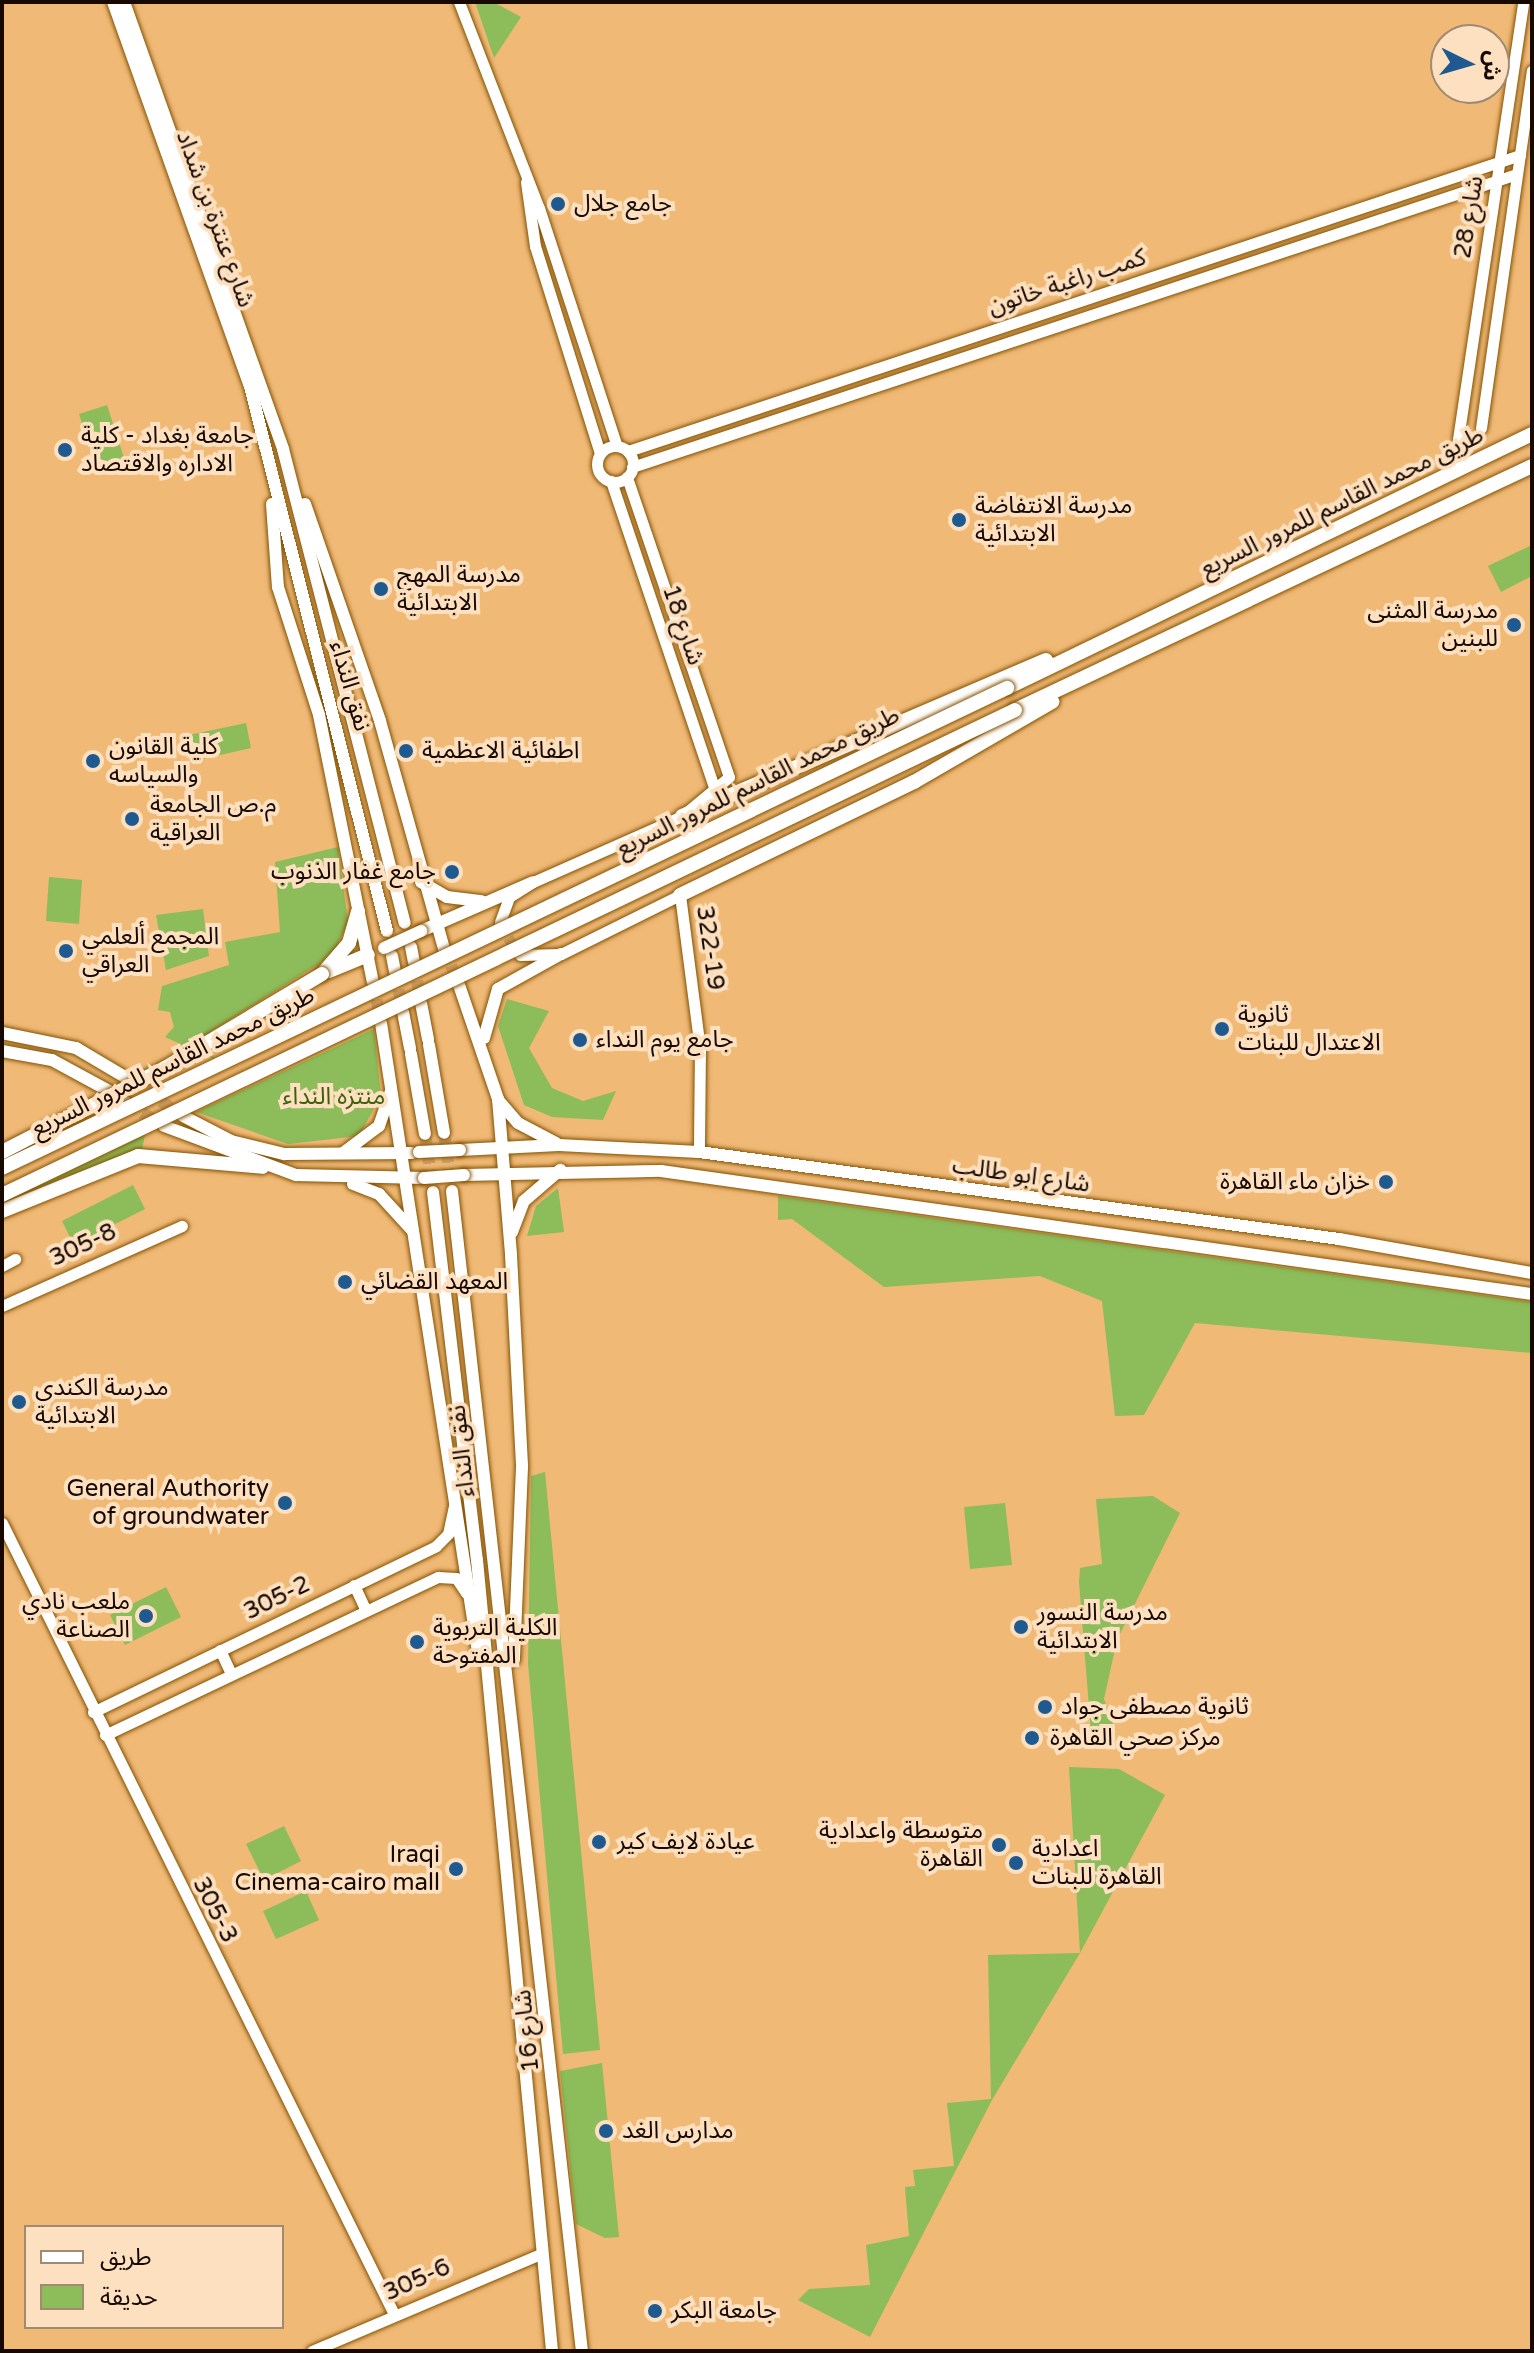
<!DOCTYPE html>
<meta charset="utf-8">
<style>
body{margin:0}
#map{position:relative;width:1534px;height:2353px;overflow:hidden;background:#f0b976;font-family:"Varela Round","Noto Sans Arabic",sans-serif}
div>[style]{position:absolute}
.green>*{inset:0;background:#8dbc5a}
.secondary-tunnel>*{height:11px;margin-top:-5.5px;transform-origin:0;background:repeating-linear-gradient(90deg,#cf9e64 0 11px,transparent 0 16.5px)}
.primary-tunnel>*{height:12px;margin-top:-6px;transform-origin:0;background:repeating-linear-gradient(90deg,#cf9e64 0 12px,transparent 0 18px)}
.roads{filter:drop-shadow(0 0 2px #855300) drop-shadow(0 0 2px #855300)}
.secondary>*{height:11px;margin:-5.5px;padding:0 5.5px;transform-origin:5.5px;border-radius:5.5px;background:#fff}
.secondary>.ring{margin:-5.5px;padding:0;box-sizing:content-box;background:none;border:11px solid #fff;border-radius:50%}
.primary>*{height:12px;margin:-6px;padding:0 6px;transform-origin:6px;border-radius:6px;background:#fff}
.highway>*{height:14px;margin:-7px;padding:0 7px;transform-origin:7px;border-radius:7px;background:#fff}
.bridges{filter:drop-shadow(0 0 2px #855300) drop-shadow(0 0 2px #855300)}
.primary-bridge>*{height:12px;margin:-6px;padding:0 6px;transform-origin:6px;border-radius:6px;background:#fff}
.highway-bridge>*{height:14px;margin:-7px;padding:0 7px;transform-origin:7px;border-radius:7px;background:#fff}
.dots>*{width:22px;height:22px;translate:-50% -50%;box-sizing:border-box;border:4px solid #fce0bf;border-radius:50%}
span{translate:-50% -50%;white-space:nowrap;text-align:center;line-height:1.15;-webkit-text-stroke:8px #fce0bf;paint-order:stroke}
.poi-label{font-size:24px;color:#170800}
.left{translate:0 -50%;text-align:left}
.right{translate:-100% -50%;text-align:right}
.street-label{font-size:24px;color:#170800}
.park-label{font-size:24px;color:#3e600a}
.frame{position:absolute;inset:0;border:4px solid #170800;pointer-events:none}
.legend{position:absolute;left:24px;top:2225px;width:260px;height:104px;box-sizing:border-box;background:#fce0bf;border:2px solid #a08a73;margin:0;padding:10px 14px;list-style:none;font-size:24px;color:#170800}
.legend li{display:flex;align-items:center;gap:16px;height:40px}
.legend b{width:40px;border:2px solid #a08a73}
.north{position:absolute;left:1430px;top:24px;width:80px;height:80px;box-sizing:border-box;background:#fce0bf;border:2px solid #a08a73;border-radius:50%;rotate:95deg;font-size:22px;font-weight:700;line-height:32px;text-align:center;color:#170800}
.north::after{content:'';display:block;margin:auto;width:28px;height:36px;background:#1e5990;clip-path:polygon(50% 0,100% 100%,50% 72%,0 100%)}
</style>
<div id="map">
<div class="green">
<i style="clip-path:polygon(475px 2px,493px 2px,521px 17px,494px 58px)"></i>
<i style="clip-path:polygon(107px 405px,124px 458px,96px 467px,79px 414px)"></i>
<i style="clip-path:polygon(1532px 545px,1532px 576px,1501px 592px,1488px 566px)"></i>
<i style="clip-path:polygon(246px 723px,251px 748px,194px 761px,189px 735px)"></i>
<i style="clip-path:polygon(338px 847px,348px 922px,333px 955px,210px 1032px,214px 1059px,165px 1037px,174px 1027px,170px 1012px,158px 1010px,162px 986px,229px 965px,225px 942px,280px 932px,275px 862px)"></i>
<i style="clip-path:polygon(49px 877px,82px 880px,79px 924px,46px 921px)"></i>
<i style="clip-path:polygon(203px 909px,209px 956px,166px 970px,156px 915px)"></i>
<i style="clip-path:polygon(507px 999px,549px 1011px,529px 1048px,552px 1088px,583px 1101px,616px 1091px,603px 1120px,552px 1117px,524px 1105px,498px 1026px)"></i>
<i style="clip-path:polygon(374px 1029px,381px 1096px,359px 1136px,288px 1144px,196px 1112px)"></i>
<i style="clip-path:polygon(145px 1135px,142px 1150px,10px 1203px,8px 1200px)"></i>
<i style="clip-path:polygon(133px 1185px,145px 1209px,74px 1245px,62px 1221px)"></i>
<i style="clip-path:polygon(558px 1188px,564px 1232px,527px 1236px,536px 1206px)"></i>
<i style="clip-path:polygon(778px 1196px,1532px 1302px,1532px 1353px,1195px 1323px,1144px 1415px,1115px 1416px,1102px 1301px,1040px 1276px,884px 1287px,792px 1219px,778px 1220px)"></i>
<i style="clip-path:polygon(545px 1472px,600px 2050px,563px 2054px,528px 1664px,531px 1476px)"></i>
<i style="clip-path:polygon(1153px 1496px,1180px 1513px,1117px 1640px,1104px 1699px,1114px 1727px,1091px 1732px,1079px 1582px,1080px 1568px,1102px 1564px,1096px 1499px)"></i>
<i style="clip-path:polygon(1005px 1503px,1012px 1565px,970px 1569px,964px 1507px)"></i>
<i style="clip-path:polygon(166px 1587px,181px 1617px,125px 1645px,110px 1615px)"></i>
<i style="clip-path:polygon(1069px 1767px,1119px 1769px,1165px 1795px,1080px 1953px,992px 2100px,870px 2337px,798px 2300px,809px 2289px,870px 2285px,866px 2245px,909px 2236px,905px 2187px,915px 2186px,913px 2170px,954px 2166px,947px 2103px,991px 2099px,988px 1955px,1080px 1953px)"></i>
<i style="clip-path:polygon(284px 1826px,301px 1861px,264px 1880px,246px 1844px)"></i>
<i style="clip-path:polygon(306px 1891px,319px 1920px,276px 1939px,263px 1911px)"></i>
<i style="clip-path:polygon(602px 2063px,619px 2237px,605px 2238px,576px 2224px,560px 2071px)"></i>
</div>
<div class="secondary-tunnel">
<i style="left:500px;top:923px;width:36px;rotate:60deg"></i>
</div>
<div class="primary-tunnel">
<i style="left:444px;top:949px;width:39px;rotate:67deg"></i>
<i style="left:414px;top:963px;width:41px;rotate:80.1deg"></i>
<i style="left:395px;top:972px;width:41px;rotate:78.7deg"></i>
<i style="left:373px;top:982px;width:41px;rotate:78.7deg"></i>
<i style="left:146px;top:1091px;width:42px;rotate:34.4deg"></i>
<i style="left:127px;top:1103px;width:41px;rotate:32.2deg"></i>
<i style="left:444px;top:1133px;width:59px;rotate:82.1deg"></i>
<i style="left:425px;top:1134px;width:59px;rotate:82.1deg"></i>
</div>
<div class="roads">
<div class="secondary">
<i style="left:459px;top:2px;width:221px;rotate:68.8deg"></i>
<i style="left:539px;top:208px;width:250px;rotate:71.9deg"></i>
<i style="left:526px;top:182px;width:65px;rotate:82deg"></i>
<i style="left:535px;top:246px;width:217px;rotate:72.6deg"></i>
<i style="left:1481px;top:428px;width:361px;rotate:-81.9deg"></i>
<i style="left:1458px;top:439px;width:442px;rotate:-81.5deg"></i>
<i class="ring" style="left:597px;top:446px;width:25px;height:25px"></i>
<i style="left:628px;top:451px;width:940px;rotate:-18.36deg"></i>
<i style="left:632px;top:467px;width:932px;rotate:-18.32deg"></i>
<i style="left:611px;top:481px;width:320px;rotate:71.4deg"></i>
<i style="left:500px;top:922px;width:27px;rotate:-70deg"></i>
<i style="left:509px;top:897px;width:28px;rotate:-32deg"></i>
<i style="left:533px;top:882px;width:163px;rotate:-23.9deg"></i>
<i style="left:682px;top:816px;width:61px;rotate:-39.7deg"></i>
<i style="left:729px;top:777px;width:317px;rotate:-108.8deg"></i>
<i style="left:520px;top:955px;width:41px;rotate:-1.4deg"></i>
<i style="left:561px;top:954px;width:133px;rotate:-26.4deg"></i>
<i style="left:680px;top:895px;width:154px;rotate:82.6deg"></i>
<i style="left:700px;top:1048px;width:104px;rotate:90.6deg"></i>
<i style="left:2px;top:1266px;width:15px;rotate:-28deg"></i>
<i style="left:2px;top:1306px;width:197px;rotate:-24deg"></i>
<i style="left:2px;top:1523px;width:883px;rotate:63.64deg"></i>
<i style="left:354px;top:1585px;width:26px;rotate:65deg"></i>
<i style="left:220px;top:1650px;width:26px;rotate:65deg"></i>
<i style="left:93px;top:1712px;width:381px;rotate:-25.8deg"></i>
<i style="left:436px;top:1546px;width:17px;rotate:-45deg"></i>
<i style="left:448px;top:1534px;width:29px;rotate:-78deg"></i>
<i style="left:105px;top:1735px;width:369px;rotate:-25.4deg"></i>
<i style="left:438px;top:1577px;width:18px;rotate:3deg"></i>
<i style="left:456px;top:1578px;width:18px;rotate:56deg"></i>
<i style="left:312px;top:2351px;width:249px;rotate:-23deg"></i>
</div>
<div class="primary">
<i style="left:113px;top:2px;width:408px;rotate:70.4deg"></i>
<i style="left:250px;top:386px;width:562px;rotate:75.89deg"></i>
<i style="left:124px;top:2px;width:474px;rotate:70.4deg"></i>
<i style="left:283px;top:449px;width:489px;rotate:75.6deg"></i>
<i style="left:272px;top:504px;width:83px;rotate:85.9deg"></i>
<i style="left:278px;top:587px;width:134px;rotate:72.2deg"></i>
<i style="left:319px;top:715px;width:272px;rotate:78.6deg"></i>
<i style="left:305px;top:504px;width:230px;rotate:70.9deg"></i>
<i style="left:380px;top:721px;width:237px;rotate:74.3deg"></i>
<i style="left:421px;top:882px;width:30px;rotate:30deg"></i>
<i style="left:447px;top:897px;width:35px;rotate:7deg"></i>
<i style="left:421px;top:931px;width:122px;rotate:-23.6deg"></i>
<i style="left:411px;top:947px;width:16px;rotate:79deg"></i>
<i style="left:392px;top:956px;width:16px;rotate:79deg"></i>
<i style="left:459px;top:985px;width:120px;rotate:71.1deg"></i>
<i style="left:498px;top:1099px;width:157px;rotate:85.2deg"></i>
<i style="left:511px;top:1255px;width:212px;rotate:87deg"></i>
<i style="left:522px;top:1467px;width:193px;rotate:92.4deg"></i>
<i style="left:421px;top:1003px;width:37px;rotate:79deg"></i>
<i style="left:403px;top:1012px;width:37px;rotate:79deg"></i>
<i style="left:381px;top:1023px;width:636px;rotate:81.23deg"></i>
<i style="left:2px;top:1033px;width:76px;rotate:11.5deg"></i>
<i style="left:76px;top:1048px;width:63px;rotate:30.7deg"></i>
<i style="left:484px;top:1038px;width:51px;rotate:-74.1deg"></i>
<i style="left:498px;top:989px;width:72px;rotate:-29.1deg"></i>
<i style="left:429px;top:1045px;width:89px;rotate:80.3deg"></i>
<i style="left:2px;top:1051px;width:51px;rotate:10.2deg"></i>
<i style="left:52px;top:1060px;width:65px;rotate:28.5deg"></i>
<i style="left:411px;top:1054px;width:81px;rotate:80.1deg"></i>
<i style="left:121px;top:1099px;width:4px;rotate:27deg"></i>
<i style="left:498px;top:1100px;width:30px;rotate:49deg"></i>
<i style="left:518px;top:1123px;width:43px;rotate:27.8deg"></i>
<i style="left:183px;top:1116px;width:54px;rotate:27.5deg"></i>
<i style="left:231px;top:1141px;width:55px;rotate:13.8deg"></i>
<i style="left:284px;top:1154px;width:128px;rotate:-0.4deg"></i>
<i style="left:164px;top:1126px;width:141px;rotate:20.4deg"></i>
<i style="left:296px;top:1175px;width:128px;rotate:1.3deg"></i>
<i style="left:460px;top:1150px;width:99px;rotate:-2.9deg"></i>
<i style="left:559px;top:1145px;width:140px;rotate:2.9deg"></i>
<i style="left:699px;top:1152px;width:646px;rotate:7.74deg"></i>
<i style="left:1339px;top:1239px;width:196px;rotate:10deg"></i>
<i style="left:343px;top:1153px;width:45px;rotate:-36.9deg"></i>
<i style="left:379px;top:1126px;width:36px;rotate:-71deg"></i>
<i style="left:464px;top:1175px;width:197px;rotate:-1.2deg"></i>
<i style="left:661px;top:1171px;width:880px;rotate:8.04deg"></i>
<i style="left:353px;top:1184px;width:28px;rotate:21deg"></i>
<i style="left:379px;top:1194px;width:49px;rotate:47.5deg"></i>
<i style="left:452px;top:1191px;width:1167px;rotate:83.61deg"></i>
<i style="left:433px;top:1192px;width:371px;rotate:83.2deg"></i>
<i style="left:477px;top:1560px;width:795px;rotate:84.58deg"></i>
<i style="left:512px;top:1232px;width:33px;rotate:-69deg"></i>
<i style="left:524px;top:1201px;width:48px;rotate:-40.7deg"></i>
</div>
<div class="highway">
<i style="left:1007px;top:688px;width:583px;rotate:-25.82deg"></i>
<i style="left:1015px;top:710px;width:572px;rotate:-25.27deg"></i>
<i style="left:682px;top:816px;width:396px;rotate:-23.2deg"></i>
<i style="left:680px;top:895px;width:260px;rotate:-25.8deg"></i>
<i style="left:914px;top:782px;width:160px;rotate:-30.1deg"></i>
<i style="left:329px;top:971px;width:42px;rotate:-22.3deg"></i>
<i style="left:322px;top:974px;width:41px;rotate:-48.9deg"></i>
<i style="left:349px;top:943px;width:33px;rotate:-74deg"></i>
<i style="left:2px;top:1211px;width:147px;rotate:-22deg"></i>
<i style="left:138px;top:1156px;width:125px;rotate:5deg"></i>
</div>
</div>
<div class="bridges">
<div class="primary-bridge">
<i style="left:384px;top:948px;width:41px;rotate:-24.7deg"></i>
<i style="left:419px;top:1152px;width:41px;rotate:-2.8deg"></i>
<i style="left:424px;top:1178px;width:40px;rotate:-4.3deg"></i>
</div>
<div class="highway-bridge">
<i style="left:2px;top:1152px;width:183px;rotate:-27.3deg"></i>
<i style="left:165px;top:1068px;width:183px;rotate:-30.9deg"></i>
<i style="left:2px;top:1168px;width:1114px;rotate:-25.53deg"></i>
<i style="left:2px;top:1195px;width:1123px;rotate:-25.58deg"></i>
</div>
</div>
<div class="dots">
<i style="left:558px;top:204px;background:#1e5990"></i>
<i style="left:65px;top:450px;background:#1e5990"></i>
<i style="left:959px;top:520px;background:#1e5990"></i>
<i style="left:381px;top:589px;background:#1e5990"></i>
<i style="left:1514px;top:625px;background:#1e5990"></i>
<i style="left:406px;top:751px;background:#1e5990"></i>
<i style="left:93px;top:761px;background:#1e5990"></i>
<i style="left:132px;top:819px;background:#1e5990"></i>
<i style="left:452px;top:872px;background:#1e5990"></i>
<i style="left:66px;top:951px;background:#1e5990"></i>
<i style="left:1222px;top:1029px;background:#1e5990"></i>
<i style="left:580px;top:1040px;background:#1e5990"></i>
<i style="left:1386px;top:1182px;background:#1e5990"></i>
<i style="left:345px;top:1282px;background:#1e5990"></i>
<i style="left:19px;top:1402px;background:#1e5990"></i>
<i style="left:285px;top:1503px;background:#1e5990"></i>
<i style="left:146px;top:1616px;background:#1e5990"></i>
<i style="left:1021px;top:1627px;background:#1e5990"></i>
<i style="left:417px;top:1642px;background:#1e5990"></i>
<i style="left:1045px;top:1707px;background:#1e5990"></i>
<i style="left:1032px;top:1738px;background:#1e5990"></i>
<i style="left:599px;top:1842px;background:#1e5990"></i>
<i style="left:999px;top:1845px;background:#1e5990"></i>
<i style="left:1016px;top:1863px;background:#1e5990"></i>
<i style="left:456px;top:1869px;background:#1e5990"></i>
<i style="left:606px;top:2131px;background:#1e5990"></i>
<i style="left:655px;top:2311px;background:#1e5990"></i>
</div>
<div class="poi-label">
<span class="left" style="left:574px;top:204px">جامع جلال</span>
<span class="left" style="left:81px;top:450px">جامعة بغداد - كلية<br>الاداره والاقتصاد</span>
<span class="left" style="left:975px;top:520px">مدرسة الانتفاضة<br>الابتدائية</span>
<span class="left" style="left:397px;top:589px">مدرسة المهج<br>الابتدائية</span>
<span class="right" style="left:1498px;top:625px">مدرسة المثنى<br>للبنين</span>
<span class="left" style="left:109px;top:761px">كلية القانون<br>والسياسه</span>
<span class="left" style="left:422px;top:751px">اطفائية الاعظمية</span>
<span class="left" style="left:150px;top:819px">م.ص الجامعة<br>العراقية</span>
<span class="right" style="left:436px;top:872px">جامع غفار الذنوب</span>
<span class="left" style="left:82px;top:951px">المجمع ألعلمي<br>العراقي</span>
<span class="left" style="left:1238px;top:1029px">ثانوية<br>الاعتدال للبنات</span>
<span class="left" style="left:596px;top:1040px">جامع يوم النداء</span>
<span class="right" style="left:1370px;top:1182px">خزان ماء القاهرة</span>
<span class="left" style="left:361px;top:1282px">المعهد القضائي</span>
<span class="left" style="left:35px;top:1402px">مدرسة الكندي<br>الابتدائية</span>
<span class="right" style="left:269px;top:1503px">General Authority<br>of groundwater</span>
<span class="right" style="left:130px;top:1616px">ملعب نادي<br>الصناعة</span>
<span class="left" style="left:1037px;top:1627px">مدرسة النسور<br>الابتدائية</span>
<span class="left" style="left:433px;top:1642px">الكلية التربوية<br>المفتوحة</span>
<span class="left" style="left:1061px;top:1707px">ثانوية مصطفى جواد</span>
<span class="left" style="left:1050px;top:1738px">مركز صحي القاهرة</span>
<span class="right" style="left:983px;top:1845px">متوسطة واعدادية<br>القاهرة</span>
<span class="left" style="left:617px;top:1842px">عيادة لايف كير</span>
<span class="left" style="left:1032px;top:1863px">اعدادية<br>القاهرة للبنات</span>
<span class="right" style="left:440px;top:1869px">Iraqi<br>Cinema-cairo mall</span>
<span class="left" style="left:622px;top:2131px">مدارس الغد</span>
<span class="left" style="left:671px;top:2311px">جامعة البكر</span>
</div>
<div class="street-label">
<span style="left:1469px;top:217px;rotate:-81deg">شارع 28</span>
<span style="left:215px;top:219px;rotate:70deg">شارع عنترة بن شداد</span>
<span style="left:1067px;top:282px;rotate:-18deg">كمب راغبة خاتون</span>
<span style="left:1342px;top:502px;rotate:-26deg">طريق محمد القاسم للمرور السريع</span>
<span style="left:683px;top:625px;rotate:71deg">شارع 18</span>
<span style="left:350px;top:686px;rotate:74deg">نفق النداء</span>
<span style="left:758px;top:782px;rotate:-26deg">طريق محمد القاسم للمرور السريع</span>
<span style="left:710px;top:948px;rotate:82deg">322-19</span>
<span style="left:173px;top:1062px;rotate:-26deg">طريق محمد القاسم للمرور السريع</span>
<span style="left:1021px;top:1175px;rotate:8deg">شارع ابو طالب</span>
<span style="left:83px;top:1245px;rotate:-25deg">305-8</span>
<span style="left:462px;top:1451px;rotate:-96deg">نفق النداء</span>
<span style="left:277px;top:1598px;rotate:-26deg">305-2</span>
<span style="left:215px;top:1910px;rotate:63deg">305-3</span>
<span style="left:527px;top:2031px;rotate:-96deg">شارع 16</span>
<span style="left:417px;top:2280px;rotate:-24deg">305-6</span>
</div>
<div class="park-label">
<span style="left:334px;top:1097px">منتزه النداء</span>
</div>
<div class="frame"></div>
<ul class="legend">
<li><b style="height:10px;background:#fff"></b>طريق</li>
<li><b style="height:22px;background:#8dbc5a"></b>حديقة</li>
</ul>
<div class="north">ش</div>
</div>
